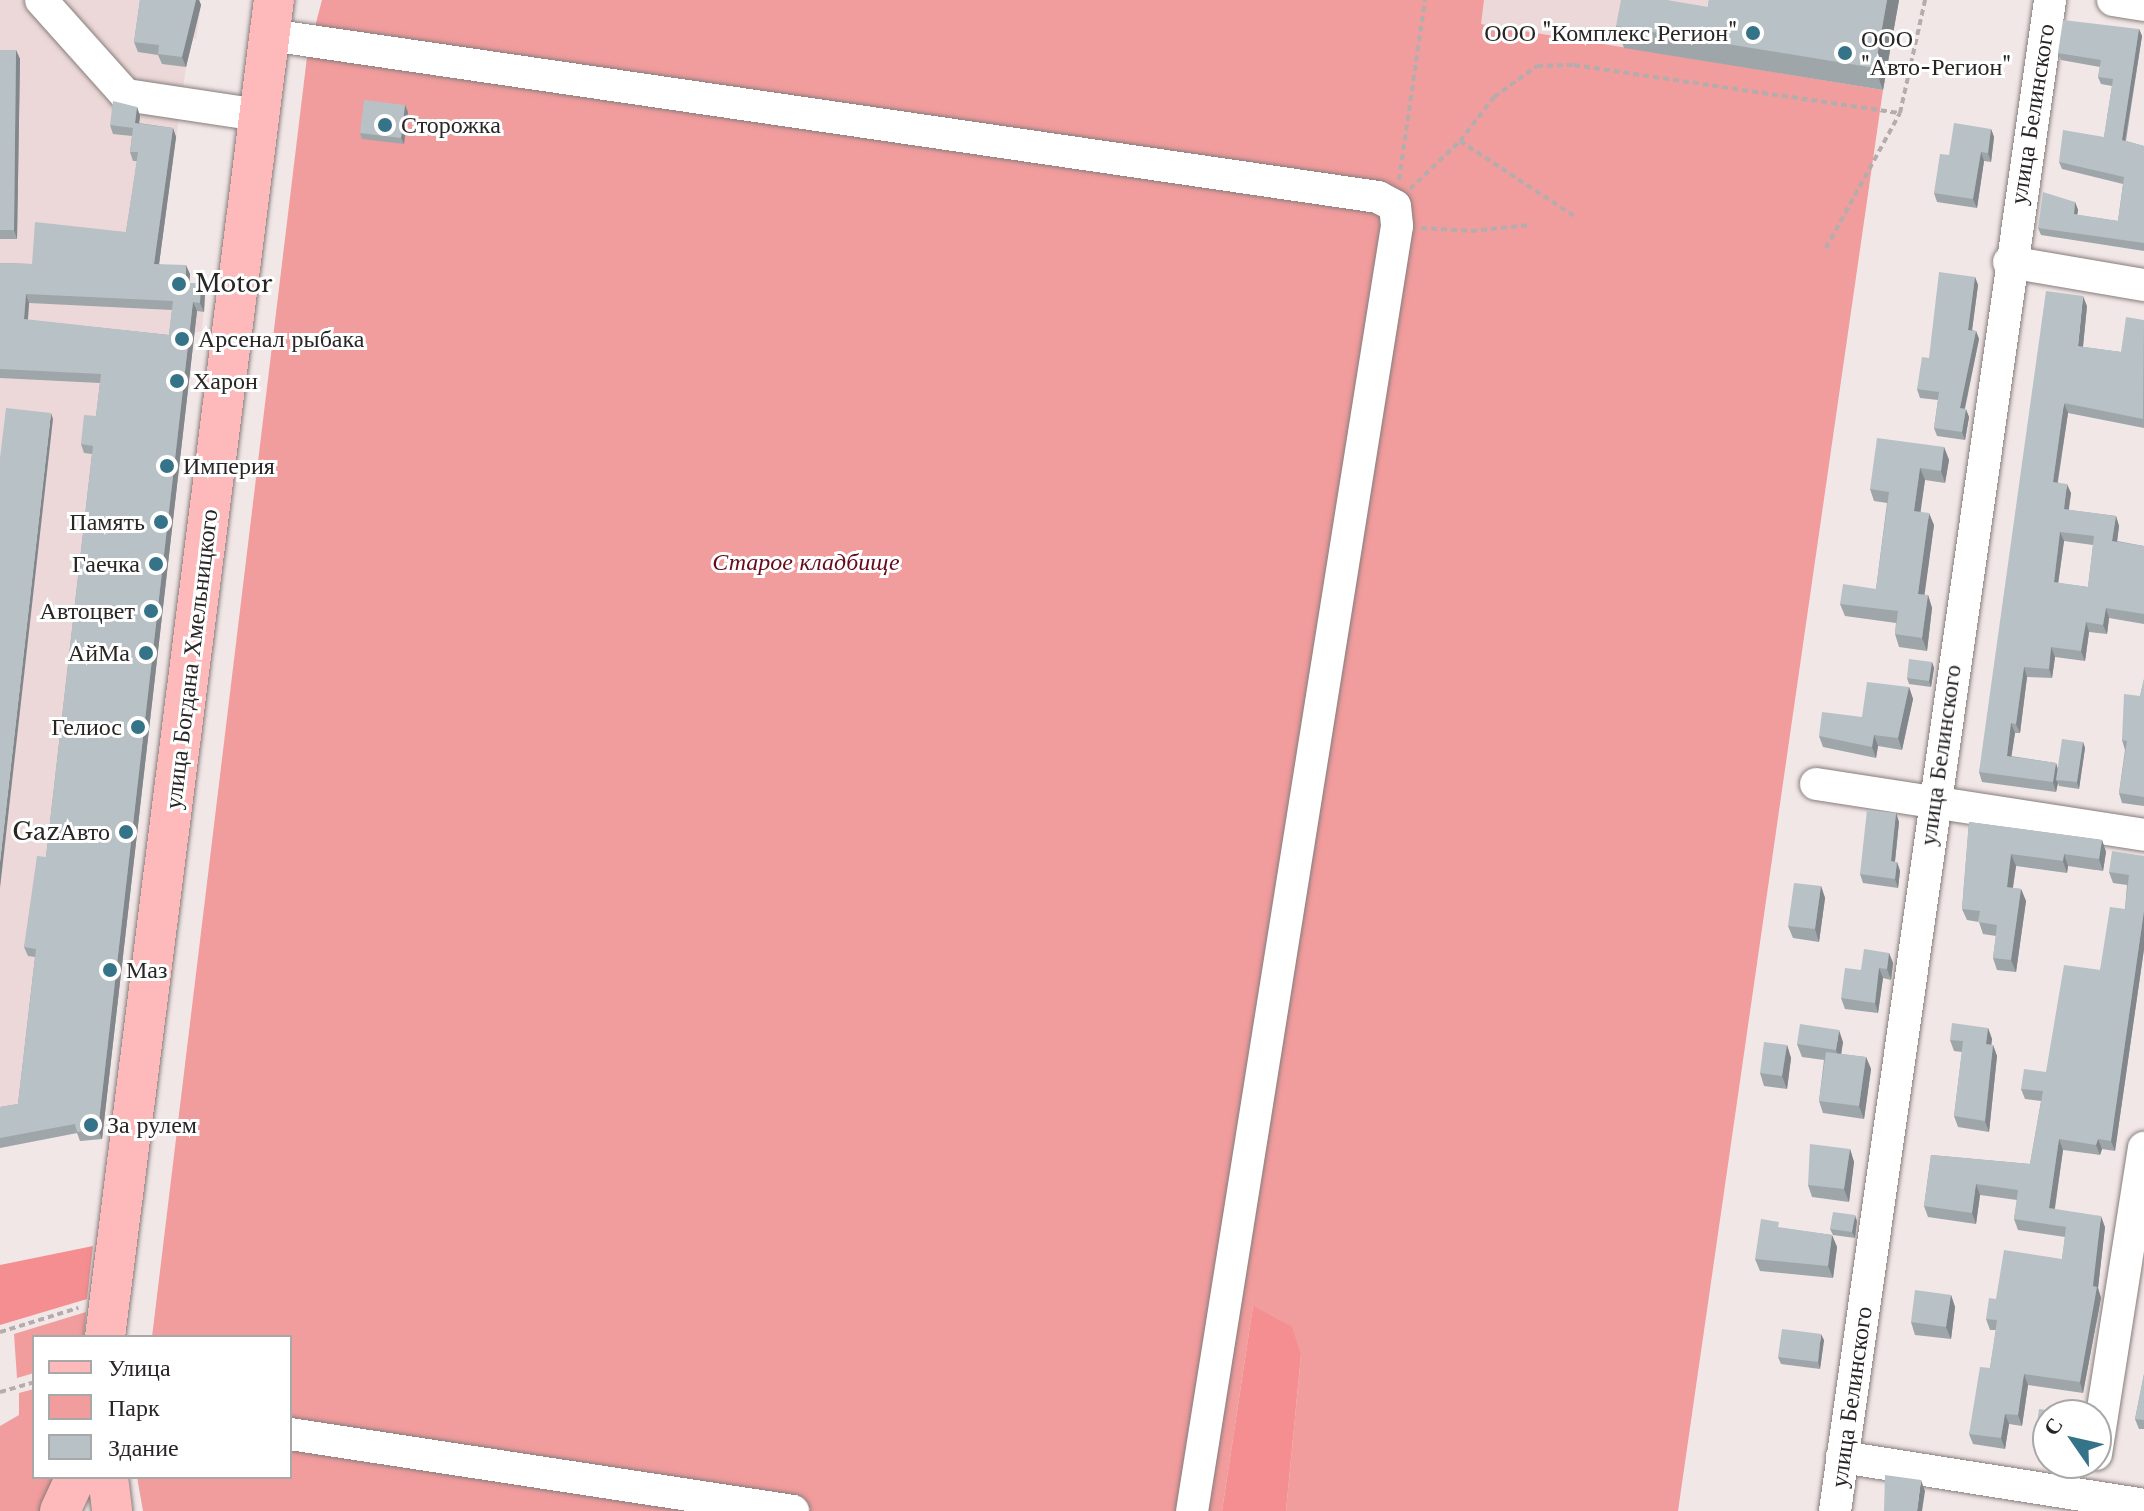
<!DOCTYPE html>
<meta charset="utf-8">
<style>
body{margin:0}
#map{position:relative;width:2144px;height:1511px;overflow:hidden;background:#f2e7e7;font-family:"Libre Baskerville",serif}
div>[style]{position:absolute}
.built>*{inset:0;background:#ecd8d8}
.green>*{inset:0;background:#f19c9d}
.forest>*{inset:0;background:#f48e90}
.path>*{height:4px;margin-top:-2px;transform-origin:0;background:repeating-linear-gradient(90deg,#b5acac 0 6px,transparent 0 10px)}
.roads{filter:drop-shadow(0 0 2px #867d7c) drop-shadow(0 0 2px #867d7c)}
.minor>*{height:32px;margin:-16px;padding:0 16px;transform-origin:16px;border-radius:16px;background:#fff}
.major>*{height:40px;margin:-20px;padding:0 20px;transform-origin:20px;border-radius:20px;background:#feb9bb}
.wall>*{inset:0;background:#9ea6a9}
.shaded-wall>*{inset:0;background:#81878a}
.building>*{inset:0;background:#b8c1c5}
.dots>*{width:22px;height:22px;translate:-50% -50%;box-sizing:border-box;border:4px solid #fff;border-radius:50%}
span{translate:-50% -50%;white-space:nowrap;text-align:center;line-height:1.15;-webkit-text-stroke:6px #fff;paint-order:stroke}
.poi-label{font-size:24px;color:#292525}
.right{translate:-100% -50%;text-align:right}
.left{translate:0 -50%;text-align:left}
.street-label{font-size:24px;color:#292525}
.park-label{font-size:24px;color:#670a1b;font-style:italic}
.legend{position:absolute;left:32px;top:1335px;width:260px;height:144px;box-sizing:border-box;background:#fff;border:2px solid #a9a8a8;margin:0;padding:10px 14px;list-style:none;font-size:24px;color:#292525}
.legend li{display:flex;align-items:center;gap:16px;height:40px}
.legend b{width:40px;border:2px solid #a9a8a8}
.north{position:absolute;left:2032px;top:1399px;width:80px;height:80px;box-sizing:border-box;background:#fff;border:2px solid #a9a8a8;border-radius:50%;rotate:304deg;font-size:22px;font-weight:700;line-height:32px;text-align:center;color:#292525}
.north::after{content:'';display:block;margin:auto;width:28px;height:36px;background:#357388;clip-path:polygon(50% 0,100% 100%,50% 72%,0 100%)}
</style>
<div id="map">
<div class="built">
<i style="clip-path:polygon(0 0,195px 0,201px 5px,196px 39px,190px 38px,158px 272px,190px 274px,189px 291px,205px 292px,202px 331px,194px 333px,102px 1139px,80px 1141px,78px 1133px,0 1148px)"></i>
<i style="clip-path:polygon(1484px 0,1899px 0,1883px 90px,1480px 24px)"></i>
</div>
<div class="green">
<i style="clip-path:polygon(322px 0,1484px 0,1481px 24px,1883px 90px,1678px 1511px,1286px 1511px,1301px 1355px,1253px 1306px,1222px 1511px,143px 1511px,137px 1477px,290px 1477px,290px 1337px,152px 1337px,307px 57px)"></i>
<i style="clip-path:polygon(86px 1312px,84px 1337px,34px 1337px,34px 1373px,17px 1378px,14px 1334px)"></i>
<i style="clip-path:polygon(34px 1389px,34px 1477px,62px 1477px,47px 1511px,0 1511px,0 1426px,19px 1415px,19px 1393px)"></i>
</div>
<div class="forest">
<i style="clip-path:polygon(93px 1246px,87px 1299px,0 1325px,0 1265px)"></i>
<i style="clip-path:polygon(1253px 1306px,1292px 1327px,1301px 1355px,1286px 1511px,1222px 1511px)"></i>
</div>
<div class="path">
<i style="left:1460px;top:141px;width:136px;rotate:33.3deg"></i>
<i style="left:1399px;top:180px;width:182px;rotate:-81.8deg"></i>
<i style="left:1410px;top:189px;width:69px;rotate:-43.8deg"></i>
<i style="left:1460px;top:141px;width:56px;rotate:-52.3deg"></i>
<i style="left:1494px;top:97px;width:53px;rotate:-35.8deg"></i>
<i style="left:1537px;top:66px;width:37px;rotate:-2deg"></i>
<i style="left:1574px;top:65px;width:330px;rotate:8.4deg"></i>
<i style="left:1900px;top:113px;width:116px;rotate:-77.5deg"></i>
<i style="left:1421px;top:228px;width:50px;rotate:3.4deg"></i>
<i style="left:1471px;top:231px;width:59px;rotate:-5.8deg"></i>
<i style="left:1826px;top:248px;width:154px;rotate:-61.3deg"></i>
<i style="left:0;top:1332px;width:82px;rotate:-17.1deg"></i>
<i style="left:0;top:1392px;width:35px;rotate:-16deg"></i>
</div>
<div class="roads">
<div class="minor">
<i style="left:41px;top:0;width:127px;rotate:48.2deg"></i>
<i style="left:126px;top:95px;width:134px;rotate:8.6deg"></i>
<i style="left:2113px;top:0;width:31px;rotate:9deg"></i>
<i style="left:270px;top:35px;width:1120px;rotate:8.32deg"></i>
<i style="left:1378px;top:197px;width:19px;rotate:28deg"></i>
<i style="left:1395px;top:206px;width:20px;rotate:84deg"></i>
<i style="left:1397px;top:226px;width:1301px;rotate:99.06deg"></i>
<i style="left:2009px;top:262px;width:137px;rotate:9.7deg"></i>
<i style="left:1816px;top:784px;width:332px;rotate:8.8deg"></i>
<i style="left:290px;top:1434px;width:509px;rotate:8.7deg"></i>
<i style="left:2096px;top:1454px;width:310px;rotate:-81.1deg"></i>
<i style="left:1842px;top:1457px;width:306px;rotate:9deg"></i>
<i style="left:1835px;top:1511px;width:1526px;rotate:-81.9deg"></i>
</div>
<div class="major">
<i style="left:105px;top:1337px;width:1348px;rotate:-82.8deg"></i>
<i style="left:108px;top:1477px;width:34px;rotate:83deg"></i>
<i style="left:60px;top:1511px;width:38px;rotate:-65deg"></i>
</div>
</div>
<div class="wall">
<i style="clip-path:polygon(140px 0,199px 0,201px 5px,186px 67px,162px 64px,158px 55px,138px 52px,134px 42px)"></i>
<i style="clip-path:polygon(1709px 0,1899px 0,1883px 90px,1624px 48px,1616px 26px,1708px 7px)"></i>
<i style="clip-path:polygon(2139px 29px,2142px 36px,2126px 141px,2144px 146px,2144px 251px,2041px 235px,2038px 228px,2075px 202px,2078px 210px,2077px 215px,2118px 221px,2123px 184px,2062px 169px,2059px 162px,2104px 137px,2112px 86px,2101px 84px,2098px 77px,2100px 67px,2061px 60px,2058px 53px)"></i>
<i style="clip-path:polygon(0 50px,16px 50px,20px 59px,17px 239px,0 239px)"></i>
<i style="clip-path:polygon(405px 105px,408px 112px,404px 144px,362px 139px,360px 133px)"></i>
<i style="clip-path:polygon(evenodd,137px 107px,140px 116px,139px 123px,173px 128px,176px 137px,159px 264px,190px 274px,189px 283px,201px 283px,205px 292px,204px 312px,197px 311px,102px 1139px,80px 1141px,77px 1133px,0 1148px,0 1107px,18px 1104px,35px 957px,28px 956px,24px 947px,46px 857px,92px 454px,84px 453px,81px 444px,96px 416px,100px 383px,0 378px,0 263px,32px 264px,126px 232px,137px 161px,133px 161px,130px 152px,132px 136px,113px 134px,110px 125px,137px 107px,29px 303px,172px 310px,169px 335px,28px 320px,29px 303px)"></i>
<i style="clip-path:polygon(1991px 129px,1994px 137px,1991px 162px,1984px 161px,1977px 208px,1937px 202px,1934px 193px,1949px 155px)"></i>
<i style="clip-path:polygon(1975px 277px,1978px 285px,1972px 330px,1976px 331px,1979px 339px,1965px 409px,1969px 417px,1965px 440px,1937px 436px,1934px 428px,1938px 400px,1920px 398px,1917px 389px,1929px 358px)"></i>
<i style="clip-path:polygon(evenodd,2087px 306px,2083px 347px,2121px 352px,2144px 320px,2144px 428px,2068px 413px,2058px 482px,2071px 493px,2069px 510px,2116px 516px,2119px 526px,2117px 541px,2144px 546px,2144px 624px,2109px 618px,2107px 634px,2089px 632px,2085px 661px,2055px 657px,2052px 678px,2027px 677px,2020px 733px,2015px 733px,2011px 756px,2056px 763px,2058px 770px,2083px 742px,2085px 748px,2079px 789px,2059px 786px,2058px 783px,2056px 792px,1982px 782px,1979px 772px,2087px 306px,2064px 541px,2093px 545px,2088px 587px,2058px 583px,2064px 541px)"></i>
<i style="clip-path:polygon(1944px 447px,1949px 460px,1945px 483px,1925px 480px,1920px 511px,1934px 525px,1924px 595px,1928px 595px,1932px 608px,1927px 651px,1899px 647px,1895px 634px,1896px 623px,1845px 616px,1840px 604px,1876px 589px,1887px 503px,1874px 501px,1870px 489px)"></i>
<i style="clip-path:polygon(1932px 662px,1934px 668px,1931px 687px,1909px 684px,1907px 678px)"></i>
<i style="clip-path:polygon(2144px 679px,2144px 806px,2122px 803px,2119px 793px,2125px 750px,2122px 740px,2140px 696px)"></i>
<i style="clip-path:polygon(1909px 687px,1913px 699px,1902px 750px,1878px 746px,1876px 758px,1823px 747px,1819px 736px,1862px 717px)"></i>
<i style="clip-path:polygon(1896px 813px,1899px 822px,1895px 862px,1897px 862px,1900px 871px,1898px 888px,1863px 883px,1860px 874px)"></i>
<i style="clip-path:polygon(1969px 822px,2102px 840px,2106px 852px,2103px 871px,2068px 866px,2067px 873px,2016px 866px,2013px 888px,2021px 889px,2026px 901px,2016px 972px,1997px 970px,1993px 958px,1996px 936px,1983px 934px,1979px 922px,1967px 920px,1962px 909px)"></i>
<i style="clip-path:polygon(2144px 856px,2144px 949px,2115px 1151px,2102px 1149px,2100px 1155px,2063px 1150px,2055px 1209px,2105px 1227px,2098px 1288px,2101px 1298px,2083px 1393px,2028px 1385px,2022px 1426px,2009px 1424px,2005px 1449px,1973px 1444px,1969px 1434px,1990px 1368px,1996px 1330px,1990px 1330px,1986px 1319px,1996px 1299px,2062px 1259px,2065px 1237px,2018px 1230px,2014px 1219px,2017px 1200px,1980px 1195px,1976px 1224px,1928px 1217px,1924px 1206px,1931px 1155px,2030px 1164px,2041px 1101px,2025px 1099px,2021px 1089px,2046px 1072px,2100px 970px,2125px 909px,2127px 885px,2113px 883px,2109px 872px)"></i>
<i style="clip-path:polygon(1821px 886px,1825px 898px,1819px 942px,1793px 938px,1788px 926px)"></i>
<i style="clip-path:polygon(1889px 953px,1893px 963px,1891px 980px,1883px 978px,1878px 1013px,1845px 1009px,1841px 998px,1861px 970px)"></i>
<i style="clip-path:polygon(1988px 1028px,1992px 1039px,1991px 1045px,1993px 1045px,1997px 1056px,1989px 1132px,1958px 1127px,1954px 1116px,1962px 1052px,1954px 1051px,1950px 1040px)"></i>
<i style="clip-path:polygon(1843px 1042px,1841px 1054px,1866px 1057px,1871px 1069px,1864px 1119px,1823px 1113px,1819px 1101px,1824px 1060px,1802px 1057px,1797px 1044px)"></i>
<i style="clip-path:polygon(1787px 1045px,1791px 1058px,1787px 1089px,1764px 1086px,1760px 1073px)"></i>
<i style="clip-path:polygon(1850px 1149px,1854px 1162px,1849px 1202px,1812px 1197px,1808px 1185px)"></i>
<i style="clip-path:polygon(1857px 1221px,1855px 1238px,1833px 1235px,1830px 1229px)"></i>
<i style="clip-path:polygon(1781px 1228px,1832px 1235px,1837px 1247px,1833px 1278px,1760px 1271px,1755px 1259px)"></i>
<i style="clip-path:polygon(1951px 1295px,1955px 1307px,1951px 1339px,1915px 1335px,1911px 1322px)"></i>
<i style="clip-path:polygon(1824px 1340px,1820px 1369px,1781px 1364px,1778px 1357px)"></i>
<i style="clip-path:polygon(2144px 1374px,2144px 1429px,2139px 1429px,2135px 1419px)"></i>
<i style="clip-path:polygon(2048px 1415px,2048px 1453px,2039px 1452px,2035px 1439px)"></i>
</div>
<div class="shaded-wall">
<i style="clip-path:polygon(196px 0,199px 0,201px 5px,186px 67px,182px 57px)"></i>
<i style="clip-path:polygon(1887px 0,1899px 0,1883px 90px,1875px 68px)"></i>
<i style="clip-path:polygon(2139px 29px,2142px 36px,2124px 147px,2122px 140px)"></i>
<i style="clip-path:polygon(16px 50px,20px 59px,17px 239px,14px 230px)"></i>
<i style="clip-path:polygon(405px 105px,408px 112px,404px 144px,401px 138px)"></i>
<i style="clip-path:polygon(137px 107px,140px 116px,138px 132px,135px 123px)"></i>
<i style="clip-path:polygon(173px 128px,176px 137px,158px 272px,154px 264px)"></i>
<i style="clip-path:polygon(1991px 129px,1994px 137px,1991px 162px,1988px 153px)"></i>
<i style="clip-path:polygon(1981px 152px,1984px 161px,1977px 208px,1973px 199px)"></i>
<i style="clip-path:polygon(2075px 202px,2078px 210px,2076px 222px,2074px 214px)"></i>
<i style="clip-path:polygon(186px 265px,190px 274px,189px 292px,186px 283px)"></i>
<i style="clip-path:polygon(1975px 277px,1978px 285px,1971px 338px,1968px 330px)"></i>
<i style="clip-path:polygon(201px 283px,205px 292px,204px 312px,200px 303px)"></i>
<i style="clip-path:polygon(26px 294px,29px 303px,27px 328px,24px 319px)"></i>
<i style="clip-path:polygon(2083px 296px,2087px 306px,2082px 356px,2078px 346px)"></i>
<i style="clip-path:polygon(193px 302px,197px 311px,102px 1139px,98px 1130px)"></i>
<i style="clip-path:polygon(1976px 331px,1979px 339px,1963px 416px,1960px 408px)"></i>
<i style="clip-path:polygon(2064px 403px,2068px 413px,2056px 491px,2053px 482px)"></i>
<i style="clip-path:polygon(1966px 409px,1969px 417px,1965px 440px,1962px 432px)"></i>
<i style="clip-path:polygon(51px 413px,53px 419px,0 888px,0 862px)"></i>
<i style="clip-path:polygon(1944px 447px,1949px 460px,1945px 483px,1941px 471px)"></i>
<i style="clip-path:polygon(1920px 468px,1925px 480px,1919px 523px,1914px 511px)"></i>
<i style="clip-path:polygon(2067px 484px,2071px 493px,2067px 519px,2064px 509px)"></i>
<i style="clip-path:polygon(1929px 513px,1934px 525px,1923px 606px,1918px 594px)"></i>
<i style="clip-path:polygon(2116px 516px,2119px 526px,2116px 550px,2112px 541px)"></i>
<i style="clip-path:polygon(2060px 532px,2064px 541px,2057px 592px,2054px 582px)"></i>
<i style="clip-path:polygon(1928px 595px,1932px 608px,1927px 651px,1922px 638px)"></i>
<i style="clip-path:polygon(2106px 608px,2109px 618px,2107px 634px,2103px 625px)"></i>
<i style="clip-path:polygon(2086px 622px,2089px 632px,2085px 661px,2081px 651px)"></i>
<i style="clip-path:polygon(2051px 647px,2055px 657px,2052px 678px,2049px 669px)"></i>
<i style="clip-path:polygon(1932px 662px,1934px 668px,1931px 687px,1929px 681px)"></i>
<i style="clip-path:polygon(2024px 667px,2027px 677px,2020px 733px,2016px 724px)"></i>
<i style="clip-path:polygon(1909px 687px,1913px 699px,1902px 750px,1898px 738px)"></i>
<i style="clip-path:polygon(2011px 723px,2015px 733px,2010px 766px,2007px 756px)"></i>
<i style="clip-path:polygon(1874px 735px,1878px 746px,1876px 758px,1872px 747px)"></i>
<i style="clip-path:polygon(2083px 742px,2085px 748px,2079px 789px,2077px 782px)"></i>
<i style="clip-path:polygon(2056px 763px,2059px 773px,2056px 780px,2058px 783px,2056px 792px,2053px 782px)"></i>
<i style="clip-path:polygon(1896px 813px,1899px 822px,1894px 870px,1891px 861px)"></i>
<i style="clip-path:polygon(2102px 840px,2106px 852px,2103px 871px,2099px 859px)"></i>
<i style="clip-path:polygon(2011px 854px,2016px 866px,2011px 899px,2007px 887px)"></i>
<i style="clip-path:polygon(2064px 854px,2068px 866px,2067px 873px,2063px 861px)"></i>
<i style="clip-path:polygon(1897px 862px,1900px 871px,1898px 888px,1895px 879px)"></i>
<i style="clip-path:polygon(1821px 886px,1825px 898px,1819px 942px,1815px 929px)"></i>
<i style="clip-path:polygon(2021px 889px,2026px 901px,2016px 972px,2011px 960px)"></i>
<i style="clip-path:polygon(2144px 911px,2144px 949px,2115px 1151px,2111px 1141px)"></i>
<i style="clip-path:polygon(1889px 953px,1893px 963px,1891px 980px,1887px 969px)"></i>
<i style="clip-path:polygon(1879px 968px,1883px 978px,1878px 1013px,1875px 1003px)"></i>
<i style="clip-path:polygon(1988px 1028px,1992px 1039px,1990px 1056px,1986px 1044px)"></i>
<i style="clip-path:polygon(1839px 1030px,1843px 1042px,1840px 1062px,1836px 1050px)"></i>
<i style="clip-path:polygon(1787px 1045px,1791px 1058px,1787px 1089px,1782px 1076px)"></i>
<i style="clip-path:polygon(1993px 1045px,1997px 1056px,1989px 1132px,1985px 1121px)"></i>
<i style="clip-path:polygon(1866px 1057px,1871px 1069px,1864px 1119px,1859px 1106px)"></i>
<i style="clip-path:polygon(2059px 1139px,2063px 1150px,2053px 1219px,2049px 1208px)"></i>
<i style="clip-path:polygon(2098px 1139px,2102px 1149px,2100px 1155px,2096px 1145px)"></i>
<i style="clip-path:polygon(1850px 1149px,1854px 1162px,1849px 1202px,1844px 1189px)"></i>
<i style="clip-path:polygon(1976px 1184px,1980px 1195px,1976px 1224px,1972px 1213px)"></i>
<i style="clip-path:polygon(1855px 1215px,1857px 1221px,1855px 1238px,1852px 1232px)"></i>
<i style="clip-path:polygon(2101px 1216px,2105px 1227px,2098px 1288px,2101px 1298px,2083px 1393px,2080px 1382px)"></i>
<i style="clip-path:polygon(1832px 1235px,1837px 1247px,1833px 1278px,1828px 1266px)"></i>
<i style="clip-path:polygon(1951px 1295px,1955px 1307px,1951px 1339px,1946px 1327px)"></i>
<i style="clip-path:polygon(1821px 1334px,1824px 1340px,1820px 1369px,1818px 1362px)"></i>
<i style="clip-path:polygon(2024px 1374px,2028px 1385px,2022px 1426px,2018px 1415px)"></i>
<i style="clip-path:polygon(2005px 1414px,2009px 1424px,2005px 1449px,2001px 1438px)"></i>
<i style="clip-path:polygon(1921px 1480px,1925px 1491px,1922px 1511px,1917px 1511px)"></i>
</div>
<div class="building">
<i style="clip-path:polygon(140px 0,196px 0,182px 57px,158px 54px,159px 45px,134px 42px)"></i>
<i style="clip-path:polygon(1621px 0,1667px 0,1708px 7px,1709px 0,1887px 0,1875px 68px,1616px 26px)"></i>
<i style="clip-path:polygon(2063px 20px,2139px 29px,2122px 140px,2144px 146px,2144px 243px,2038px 228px,2043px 192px,2075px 202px,2074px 214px,2118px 221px,2124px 177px,2059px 162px,2063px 130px,2104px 137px,2113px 79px,2098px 77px,2101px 60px,2058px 53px)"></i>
<i style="clip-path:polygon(0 50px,16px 50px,14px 230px,0 230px)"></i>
<i style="clip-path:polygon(364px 100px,405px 105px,401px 138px,360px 133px)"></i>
<i style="clip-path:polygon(evenodd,113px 101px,137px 107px,135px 123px,173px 128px,154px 264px,186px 265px,186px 283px,201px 283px,200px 303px,193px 302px,98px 1130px,77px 1132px,75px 1124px,0 1138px,0 1107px,18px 1104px,36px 949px,24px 947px,37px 856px,46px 857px,93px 446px,81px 444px,84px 415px,96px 416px,101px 374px,0 369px,0 263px,32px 264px,35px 222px,126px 232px,138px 152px,130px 152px,133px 128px,110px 125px,113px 101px,26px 294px,173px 301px,169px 335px,24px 319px,26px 294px)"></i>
<i style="clip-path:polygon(1954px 123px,1991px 129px,1988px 153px,1981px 152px,1973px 199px,1934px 193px,1940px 154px,1949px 155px)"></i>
<i style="clip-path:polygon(1939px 272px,1975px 277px,1968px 330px,1976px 331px,1960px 408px,1966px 409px,1962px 432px,1934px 428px,1939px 392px,1917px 389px,1922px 357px,1929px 358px)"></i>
<i style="clip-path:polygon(evenodd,2046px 291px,2083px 296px,2078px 346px,2121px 352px,2126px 317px,2144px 320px,2143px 419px,2064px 403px,2053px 482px,2067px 484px,2064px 509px,2116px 516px,2112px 541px,2144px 546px,2144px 614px,2106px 608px,2103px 625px,2086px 622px,2081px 651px,2051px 647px,2049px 669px,2024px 667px,2016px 724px,2011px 723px,2007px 756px,2056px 763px,2053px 782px,1979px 772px,2046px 291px,2060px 532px,2094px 536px,2088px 587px,2054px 582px,2060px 532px)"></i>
<i style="clip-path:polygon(6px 408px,51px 413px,0 862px,0 458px)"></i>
<i style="clip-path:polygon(1877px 438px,1944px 447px,1941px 471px,1920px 468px,1914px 511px,1929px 513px,1918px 594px,1928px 595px,1922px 638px,1895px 634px,1898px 611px,1840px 604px,1843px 584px,1876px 589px,1889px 492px,1870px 489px)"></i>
<i style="clip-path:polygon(1909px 659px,1932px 662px,1929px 681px,1907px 678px)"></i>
<i style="clip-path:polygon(2144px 679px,2144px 797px,2119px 793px,2127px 741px,2122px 740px,2124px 694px,2140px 696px)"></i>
<i style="clip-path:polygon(1867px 682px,1909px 687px,1898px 738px,1874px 735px,1872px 747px,1819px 736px,1822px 712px,1862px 717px)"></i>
<i style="clip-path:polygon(2062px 739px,2083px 742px,2077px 782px,2056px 780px)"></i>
<i style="clip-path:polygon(1867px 810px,1896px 813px,1891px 861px,1897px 862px,1895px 879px,1860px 874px)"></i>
<i style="clip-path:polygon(1969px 822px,2102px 840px,2099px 859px,2064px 854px,2063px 861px,2011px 854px,2007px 887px,2021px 889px,2011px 960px,1993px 958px,1997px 925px,1978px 922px,1980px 911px,1962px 909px)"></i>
<i style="clip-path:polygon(2112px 851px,2144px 856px,2144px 911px,2111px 1141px,2098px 1139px,2096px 1145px,2059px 1139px,2049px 1208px,2101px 1216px,2093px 1286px,2097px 1287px,2080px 1382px,2024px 1374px,2018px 1415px,2005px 1414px,2001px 1438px,1969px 1434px,1980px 1367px,1990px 1368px,1997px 1320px,1986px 1319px,1989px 1298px,1996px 1299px,2004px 1250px,2062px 1259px,2066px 1227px,2014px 1219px,2018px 1190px,1976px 1184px,1972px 1213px,1924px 1206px,1931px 1155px,2030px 1164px,2043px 1091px,2021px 1089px,2024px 1069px,2046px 1072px,2064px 965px,2100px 970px,2110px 907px,2125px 909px,2129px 875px,2109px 872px)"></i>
<i style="clip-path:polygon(1794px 883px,1821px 886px,1815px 929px,1788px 926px)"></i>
<i style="clip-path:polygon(1864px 949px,1889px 953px,1887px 969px,1879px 968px,1875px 1003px,1841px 998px,1845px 968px,1861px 970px)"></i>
<i style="clip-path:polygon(1952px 1023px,1988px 1028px,1986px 1044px,1993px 1045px,1985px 1121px,1954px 1116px,1963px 1041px,1950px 1040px)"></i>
<i style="clip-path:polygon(1800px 1024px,1839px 1030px,1836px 1050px,1797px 1044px)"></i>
<i style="clip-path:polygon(1764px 1042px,1787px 1045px,1782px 1076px,1760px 1073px)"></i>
<i style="clip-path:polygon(1826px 1052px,1866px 1057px,1859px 1106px,1819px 1101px)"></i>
<i style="clip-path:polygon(1810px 1144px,1850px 1149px,1844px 1189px,1808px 1185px)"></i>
<i style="clip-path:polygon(1833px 1212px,1855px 1215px,1852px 1232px,1830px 1229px)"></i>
<i style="clip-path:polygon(1761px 1219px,1779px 1222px,1778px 1227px,1832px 1235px,1828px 1266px,1755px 1259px)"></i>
<i style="clip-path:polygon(1915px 1290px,1951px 1295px,1946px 1327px,1911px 1322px)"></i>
<i style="clip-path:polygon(1782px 1329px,1821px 1334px,1818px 1362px,1778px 1357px)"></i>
<i style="clip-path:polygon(2144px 1374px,2144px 1420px,2135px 1419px)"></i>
<i style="clip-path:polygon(2039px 1409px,2075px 1414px,2075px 1415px,2048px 1415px,2048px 1441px,2035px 1439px)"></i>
<i style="clip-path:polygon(1885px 1475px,1921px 1480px,1917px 1511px,1884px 1511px)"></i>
</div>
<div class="dots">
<i style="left:1753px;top:33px;background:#357388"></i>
<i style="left:1845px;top:53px;background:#357388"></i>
<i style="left:385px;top:125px;background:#357388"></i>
<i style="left:179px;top:284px;background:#357388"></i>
<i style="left:182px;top:339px;background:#357388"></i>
<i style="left:177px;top:381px;background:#357388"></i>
<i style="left:167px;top:466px;background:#357388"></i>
<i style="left:161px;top:522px;background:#357388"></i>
<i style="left:156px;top:564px;background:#357388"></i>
<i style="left:151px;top:611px;background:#357388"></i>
<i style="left:146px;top:653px;background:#357388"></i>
<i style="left:138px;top:727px;background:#357388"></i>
<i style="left:126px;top:832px;background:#357388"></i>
<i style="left:110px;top:970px;background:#357388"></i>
<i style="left:91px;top:1125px;background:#357388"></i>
</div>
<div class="poi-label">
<span class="right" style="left:1737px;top:33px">ООО "Комплекс Регион"</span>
<span class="left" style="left:1861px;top:53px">ООО<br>"Авто-Регион"</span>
<span class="left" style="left:401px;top:125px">Сторожка</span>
<span class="left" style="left:195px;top:284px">Motor</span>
<span class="left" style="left:198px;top:339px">Арсенал рыбака</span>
<span class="left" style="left:193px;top:381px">Харон</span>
<span class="left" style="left:183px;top:466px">Империя</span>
<span class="right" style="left:145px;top:522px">Память</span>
<span class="right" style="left:140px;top:564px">Гаечка</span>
<span class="right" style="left:135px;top:611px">Автоцвет</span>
<span class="right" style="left:130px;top:653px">АйМа</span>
<span class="right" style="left:122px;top:727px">Гелиос</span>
<span class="right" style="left:110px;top:832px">GazАвто</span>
<span class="left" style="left:126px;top:970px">Маз</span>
<span class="left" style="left:107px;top:1125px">За рулем</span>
</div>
<div class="street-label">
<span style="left:2032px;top:114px;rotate:-81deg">улица Белинского</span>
<span style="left:191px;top:659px;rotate:-83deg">улица Богдана Хмельницкого</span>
<span style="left:1940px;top:755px;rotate:-82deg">улица Белинского</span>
<span style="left:1851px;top:1397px;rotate:-82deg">улица Белинского</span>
</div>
<div class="park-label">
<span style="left:806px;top:562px">Старое кладбище</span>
</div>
<ul class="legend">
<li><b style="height:10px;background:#feb9bb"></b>Улица</li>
<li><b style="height:22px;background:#f19c9d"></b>Парк</li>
<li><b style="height:22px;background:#b8c1c5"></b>Здание</li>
</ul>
<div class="north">С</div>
</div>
